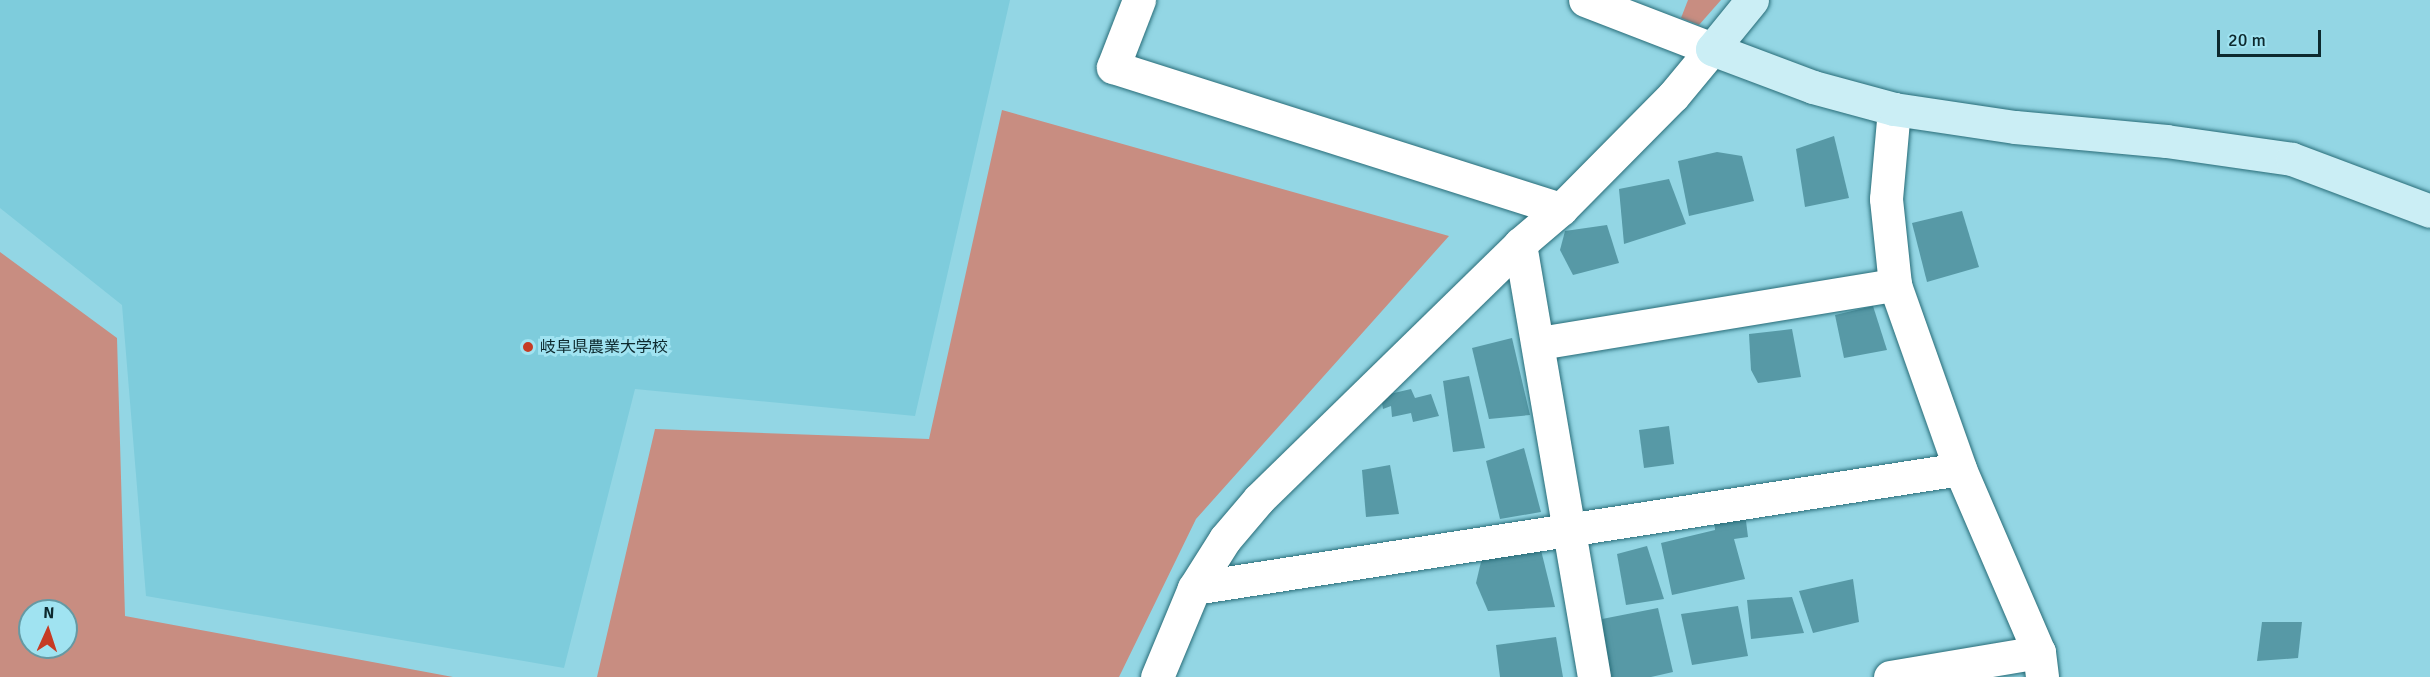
<!DOCTYPE html>
<meta charset="utf-8">
<style>
body{margin:0}
#map{position:relative;width:2430px;height:677px;overflow:hidden;background:#93d6e4;font-family:Signika,"Noto Sans JP",sans-serif}
div>[style]{position:absolute}
.built>*{inset:0;background:#7eccdc}
.green>*{inset:0;background:#c88d81}
.building>*{inset:0;background:#5799a6}
.roads{filter:drop-shadow(0 0 2px #286c78) drop-shadow(0 0 2px #286c78)}
.street>*{height:33px;margin:-16.5px;padding:0 16.5px;transform-origin:16.5px;border-radius:16.5px;background:#fff}
.secondary>*{height:33px;margin:-16.5px;padding:0 16.5px;transform-origin:16.5px;border-radius:16.5px;background:#cbeef5}
.dots>*{width:16px;height:16px;translate:-50% -50%;box-sizing:border-box;border:3px solid #a0e3f1;border-radius:50%}
span{translate:-50% -50%;white-space:nowrap;text-align:center;line-height:1.15;-webkit-text-stroke:6px #a0e3f1;paint-order:stroke}
.poi-label{font-size:16px;color:#0d292e}
.left{translate:0 -50%;text-align:left}
.north{position:absolute;left:18px;top:599px;width:60px;height:60px;box-sizing:border-box;background:#a0e3f1;border:2px solid #6599a3;border-radius:50%;rotate:3deg;font-size:16px;font-weight:700;line-height:24px;text-align:center;color:#0d292e}
.north::after{content:'';display:block;margin:auto;width:21px;height:27px;background:#c63b24;clip-path:polygon(50% 0,100% 100%,50% 72%,0 100%)}
.scale{position:absolute;left:2217px;top:30px;width:104px;height:27px;box-sizing:border-box;border:3px solid #0d292e;border-top:0;padding-left:8px;font-size:18px;line-height:21px;white-space:nowrap;color:#0d292e;-webkit-text-stroke:4px #a0e3f1;paint-order:stroke}
</style>
<div id="map">
<div class="built">
<i style="clip-path:polygon(0 0,1010px 0,915px 416px,635px 389px,564px 668px,146px 596px,122px 305px,0 208px)"></i>
</div>
<div class="green">
<i style="clip-path:polygon(1688px 0,1721px 0,1699px 25px,1681px 18px)"></i>
<i style="clip-path:polygon(1002px 110px,1449px 236px,1196px 519px,1119px 677px,597px 677px,655px 429px,929px 439px)"></i>
<i style="clip-path:polygon(evenodd,0 252px,117px 338px,125px 616px,453px 677px,0 677px,0 252px,30px 611px,66px 611px,66px 647px,30px 647px,30px 611px)"></i>
</div>
<div class="building">
<i style="clip-path:polygon(1834px 136px,1849px 198px,1805px 207px,1796px 149px)"></i>
<i style="clip-path:polygon(1717px 152px,1742px 156px,1754px 201px,1689px 216px,1678px 161px)"></i>
<i style="clip-path:polygon(1669px 179px,1686px 224px,1624px 244px,1619px 189px)"></i>
<i style="clip-path:polygon(1962px 211px,1979px 267px,1927px 282px,1912px 223px)"></i>
<i style="clip-path:polygon(1607px 225px,1619px 263px,1573px 275px,1560px 250px,1565px 231px)"></i>
<i style="clip-path:polygon(1873px 306px,1887px 350px,1844px 358px,1835px 315px)"></i>
<i style="clip-path:polygon(1792px 329px,1801px 377px,1758px 383px,1751px 370px,1749px 334px)"></i>
<i style="clip-path:polygon(1512px 338px,1530px 415px,1489px 419px,1472px 348px)"></i>
<i style="clip-path:polygon(1469px 376px,1485px 448px,1453px 452px,1443px 381px)"></i>
<i style="clip-path:polygon(1411px 389px,1415px 398px,1431px 394px,1439px 416px,1413px 422px,1411px 413px,1392px 417px,1391px 406px,1383px 409px,1381px 396px)"></i>
<i style="clip-path:polygon(1669px 426px,1674px 464px,1644px 468px,1639px 430px)"></i>
<i style="clip-path:polygon(1524px 448px,1541px 512px,1500px 519px,1486px 461px)"></i>
<i style="clip-path:polygon(1390px 465px,1399px 514px,1366px 517px,1362px 470px)"></i>
<i style="clip-path:polygon(1745px 513px,1748px 537px,1734px 539px,1745px 579px,1672px 595px,1661px 543px,1715px 530px,1714px 516px)"></i>
<i style="clip-path:polygon(1539px 542px,1555px 607px,1488px 611px,1476px 583px,1484px 549px)"></i>
<i style="clip-path:polygon(1647px 546px,1664px 599px,1626px 605px,1617px 554px)"></i>
<i style="clip-path:polygon(1853px 579px,1859px 622px,1813px 633px,1799px 591px)"></i>
<i style="clip-path:polygon(1792px 597px,1804px 633px,1751px 639px,1747px 600px)"></i>
<i style="clip-path:polygon(1738px 606px,1748px 656px,1692px 665px,1681px 614px)"></i>
<i style="clip-path:polygon(1658px 608px,1673px 672px,1651px 677px,1609px 677px,1602px 619px)"></i>
<i style="clip-path:polygon(2262px 622px,2302px 622px,2298px 658px,2257px 661px)"></i>
<i style="clip-path:polygon(1556px 637px,1563px 677px,1500px 677px,1496px 645px)"></i>
</div>
<div class="roads">
<div class="street">
<i style="left:1139px;top:0;width:72px;rotate:111.2deg"></i>
<i style="left:1113px;top:67px;width:470px;rotate:17.6deg"></i>
<i style="left:1894px;top:109px;width:90px;rotate:95.1deg"></i>
<i style="left:1886px;top:199px;width:86px;rotate:84deg"></i>
<i style="left:1895px;top:285px;width:195px;rotate:70.5deg"></i>
<i style="left:1960px;top:469px;width:199px;rotate:66.7deg"></i>
<i style="left:2039px;top:652px;width:25px;rotate:83deg"></i>
<i style="left:1520px;top:244px;width:439px;rotate:80.3deg"></i>
<i style="left:1539px;top:343px;width:361px;rotate:-9.3deg"></i>
<i style="left:1194px;top:588px;width:775px;rotate:-8.83deg"></i>
<i style="left:1157px;top:677px;width:96px;rotate:-67.4deg"></i>
<i style="left:1194px;top:588px;width:58px;rotate:-57.7deg"></i>
<i style="left:1225px;top:539px;width:52px;rotate:-49.6deg"></i>
<i style="left:1259px;top:499px;width:365px;rotate:-44.3deg"></i>
<i style="left:1520px;top:244px;width:54px;rotate:-40.5deg"></i>
<i style="left:1561px;top:209px;width:159px;rotate:-45.3deg"></i>
<i style="left:1673px;top:96px;width:61px;rotate:-50.3deg"></i>
<i style="left:1712px;top:49px;width:136px;rotate:-158.9deg"></i>
<i style="left:1890px;top:677px;width:151px;rotate:-9.5deg"></i>
</div>
<div class="secondary">
<i style="left:1752px;top:0;width:63px;rotate:129.2deg"></i>
<i style="left:1712px;top:49px;width:108px;rotate:20.6deg"></i>
<i style="left:1813px;top:87px;width:84px;rotate:15.2deg"></i>
<i style="left:1894px;top:109px;width:122px;rotate:8.5deg"></i>
<i style="left:2015px;top:127px;width:152px;rotate:5.3deg"></i>
<i style="left:2166px;top:141px;width:127px;rotate:8.1deg"></i>
<i style="left:2292px;top:159px;width:147px;rotate:20.6deg"></i>
</div>
</div>
<div class="dots">
<i style="left:528px;top:347px;background:#c63b24"></i>
</div>
<div class="poi-label">
<span class="left" style="left:540px;top:347px">岐阜県農業大学校</span>
</div>
<div class="north">N</div>
<div class="scale">20 m</div>
</div>
